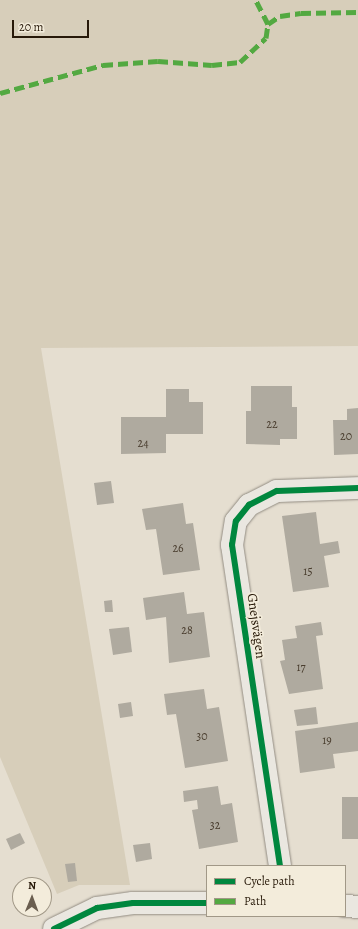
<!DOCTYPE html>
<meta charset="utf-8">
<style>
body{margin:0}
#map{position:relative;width:358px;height:929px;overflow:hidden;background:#e5ded0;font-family:Alegreya,serif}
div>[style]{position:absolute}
.green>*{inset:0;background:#d7ceba}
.building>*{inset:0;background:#afaa9f}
.roads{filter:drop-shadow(0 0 1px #928c82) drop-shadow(0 0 1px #928c82)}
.minor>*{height:22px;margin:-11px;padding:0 11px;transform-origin:11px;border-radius:11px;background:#eae7e0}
.quiet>*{height:5px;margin-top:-2.5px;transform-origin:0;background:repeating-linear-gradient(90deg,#53a941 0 10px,transparent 0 15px)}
.cycleway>*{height:6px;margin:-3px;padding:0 3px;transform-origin:3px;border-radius:3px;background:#00873e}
span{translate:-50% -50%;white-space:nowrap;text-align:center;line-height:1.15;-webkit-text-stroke:3.5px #f3ecdb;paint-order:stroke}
.number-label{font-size:12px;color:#493d2e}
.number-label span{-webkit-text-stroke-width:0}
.street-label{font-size:14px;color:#271909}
.legend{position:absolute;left:206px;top:865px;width:140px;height:52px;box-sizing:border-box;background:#f3ecdb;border:1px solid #a19887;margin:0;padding:5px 7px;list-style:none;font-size:12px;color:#271909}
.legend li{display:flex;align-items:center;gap:8px;height:20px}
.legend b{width:20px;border:1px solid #a19887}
.north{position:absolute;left:12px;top:877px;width:40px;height:40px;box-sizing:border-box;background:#f3ecdb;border:1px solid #a19887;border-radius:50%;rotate:1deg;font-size:11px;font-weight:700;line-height:16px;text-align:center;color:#271909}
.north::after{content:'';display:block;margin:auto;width:14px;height:18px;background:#6a5e4f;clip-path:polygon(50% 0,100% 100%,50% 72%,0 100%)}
.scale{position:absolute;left:12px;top:20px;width:77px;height:18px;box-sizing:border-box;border:2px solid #271909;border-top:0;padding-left:5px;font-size:12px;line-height:14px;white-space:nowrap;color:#271909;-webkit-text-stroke:3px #f3ecdb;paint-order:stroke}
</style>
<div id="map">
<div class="green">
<i style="clip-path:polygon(0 0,358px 0,358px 346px,41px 348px,130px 885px,79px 885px,57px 894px,0 757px)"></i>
</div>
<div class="building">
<i style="clip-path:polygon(251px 386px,292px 386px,292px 407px,297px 407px,297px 439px,280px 439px,280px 445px,246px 444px,246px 411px,251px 411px)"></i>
<i style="clip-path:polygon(166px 389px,189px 389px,189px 402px,203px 402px,203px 434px,166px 434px,166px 453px,121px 454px,121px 417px,166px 417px)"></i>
<i style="clip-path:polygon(358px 408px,358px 454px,334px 455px,333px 420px,347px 420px,347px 409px)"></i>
<i style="clip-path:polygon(111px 481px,114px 503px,97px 505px,94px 483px)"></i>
<i style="clip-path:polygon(183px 503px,186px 524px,193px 523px,200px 570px,163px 575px,156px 529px,146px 530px,142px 509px)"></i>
<i style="clip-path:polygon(316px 512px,320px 544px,338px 541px,340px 553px,324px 556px,329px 587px,293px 592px,282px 516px)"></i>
<i style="clip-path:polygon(184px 592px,187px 614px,204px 612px,210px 657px,169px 663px,166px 617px,146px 620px,143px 598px)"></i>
<i style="clip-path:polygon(112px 600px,113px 612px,105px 612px,104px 601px)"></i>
<i style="clip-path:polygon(321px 622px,323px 635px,316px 636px,323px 689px,289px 694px,280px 661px,285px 660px,282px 640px,297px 638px,295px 626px)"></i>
<i style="clip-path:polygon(129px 627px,132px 652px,113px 655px,109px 629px)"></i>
<i style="clip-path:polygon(204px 689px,207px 709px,219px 707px,228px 761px,185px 768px,176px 714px,167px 715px,164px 694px)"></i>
<i style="clip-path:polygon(131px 702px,133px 716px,120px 718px,118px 704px)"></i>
<i style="clip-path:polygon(316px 707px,318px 724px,297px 726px,294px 710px)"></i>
<i style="clip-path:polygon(358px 722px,358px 751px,333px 754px,335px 768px,300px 773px,295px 731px)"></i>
<i style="clip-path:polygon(218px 786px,221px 805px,232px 803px,238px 842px,199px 849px,192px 810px,198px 809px,197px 800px,184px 802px,183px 791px)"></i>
<i style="clip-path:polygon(342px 797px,358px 797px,358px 839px,342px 839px)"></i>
<i style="clip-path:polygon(20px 833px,25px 843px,11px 850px,6px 839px)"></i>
<i style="clip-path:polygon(150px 843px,152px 859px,136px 862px,133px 845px)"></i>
<i style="clip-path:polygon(75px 863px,77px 881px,68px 882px,65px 864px)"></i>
</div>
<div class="roads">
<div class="minor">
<i style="left:280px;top:866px;width:325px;rotate:-98.5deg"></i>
<i style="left:232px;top:545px;width:24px;rotate:-81deg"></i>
<i style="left:236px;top:521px;width:21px;rotate:-51deg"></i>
<i style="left:249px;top:505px;width:31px;rotate:-27deg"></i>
<i style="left:277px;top:491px;width:81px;rotate:-2.1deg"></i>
<i style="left:345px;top:906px;width:13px;rotate:4deg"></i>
<i style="left:54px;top:929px;width:48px;rotate:-26deg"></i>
<i style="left:97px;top:908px;width:36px;rotate:-8deg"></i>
<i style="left:133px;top:903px;width:74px"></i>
</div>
</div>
<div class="quiet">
<i style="left:268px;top:24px;width:14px;rotate:-34deg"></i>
<i style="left:280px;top:16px;width:21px;rotate:-8deg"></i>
<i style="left:301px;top:13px;width:57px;rotate:-1deg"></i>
<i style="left:0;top:93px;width:107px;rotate:-15.2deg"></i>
<i style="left:103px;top:65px;width:55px;rotate:-4.2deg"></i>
<i style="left:158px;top:61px;width:54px;rotate:4.2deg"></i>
<i style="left:212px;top:65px;width:28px;rotate:-6deg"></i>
<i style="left:240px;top:62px;width:35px;rotate:-43deg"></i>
<i style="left:266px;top:38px;width:14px;rotate:-82deg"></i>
<i style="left:268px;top:24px;width:27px;rotate:-117deg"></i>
</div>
<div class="cycleway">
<i style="left:280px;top:866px;width:325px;rotate:-98.5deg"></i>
<i style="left:232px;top:545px;width:24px;rotate:-81deg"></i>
<i style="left:236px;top:521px;width:21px;rotate:-51deg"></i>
<i style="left:249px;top:505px;width:31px;rotate:-27deg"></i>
<i style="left:277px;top:491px;width:81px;rotate:-2.1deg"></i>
<i style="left:54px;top:929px;width:48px;rotate:-26deg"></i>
<i style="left:97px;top:908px;width:36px;rotate:-8deg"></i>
<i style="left:133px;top:903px;width:74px"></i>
</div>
<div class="number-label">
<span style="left:272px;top:425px">22</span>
<span style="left:346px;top:437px">20</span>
<span style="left:143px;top:444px">24</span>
<span style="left:178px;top:549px">26</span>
<span style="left:308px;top:572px">15</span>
<span style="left:187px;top:631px">28</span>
<span style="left:301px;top:668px">17</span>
<span style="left:202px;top:737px">30</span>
<span style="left:327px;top:741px">19</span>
<span style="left:215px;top:826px">32</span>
</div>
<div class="street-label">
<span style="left:256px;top:626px;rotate:82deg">Gnejsvägen</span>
</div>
<ul class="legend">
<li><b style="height:5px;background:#00873e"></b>Cycle path</li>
<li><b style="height:5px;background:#53a941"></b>Path</li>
</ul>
<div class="north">N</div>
<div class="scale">20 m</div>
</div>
